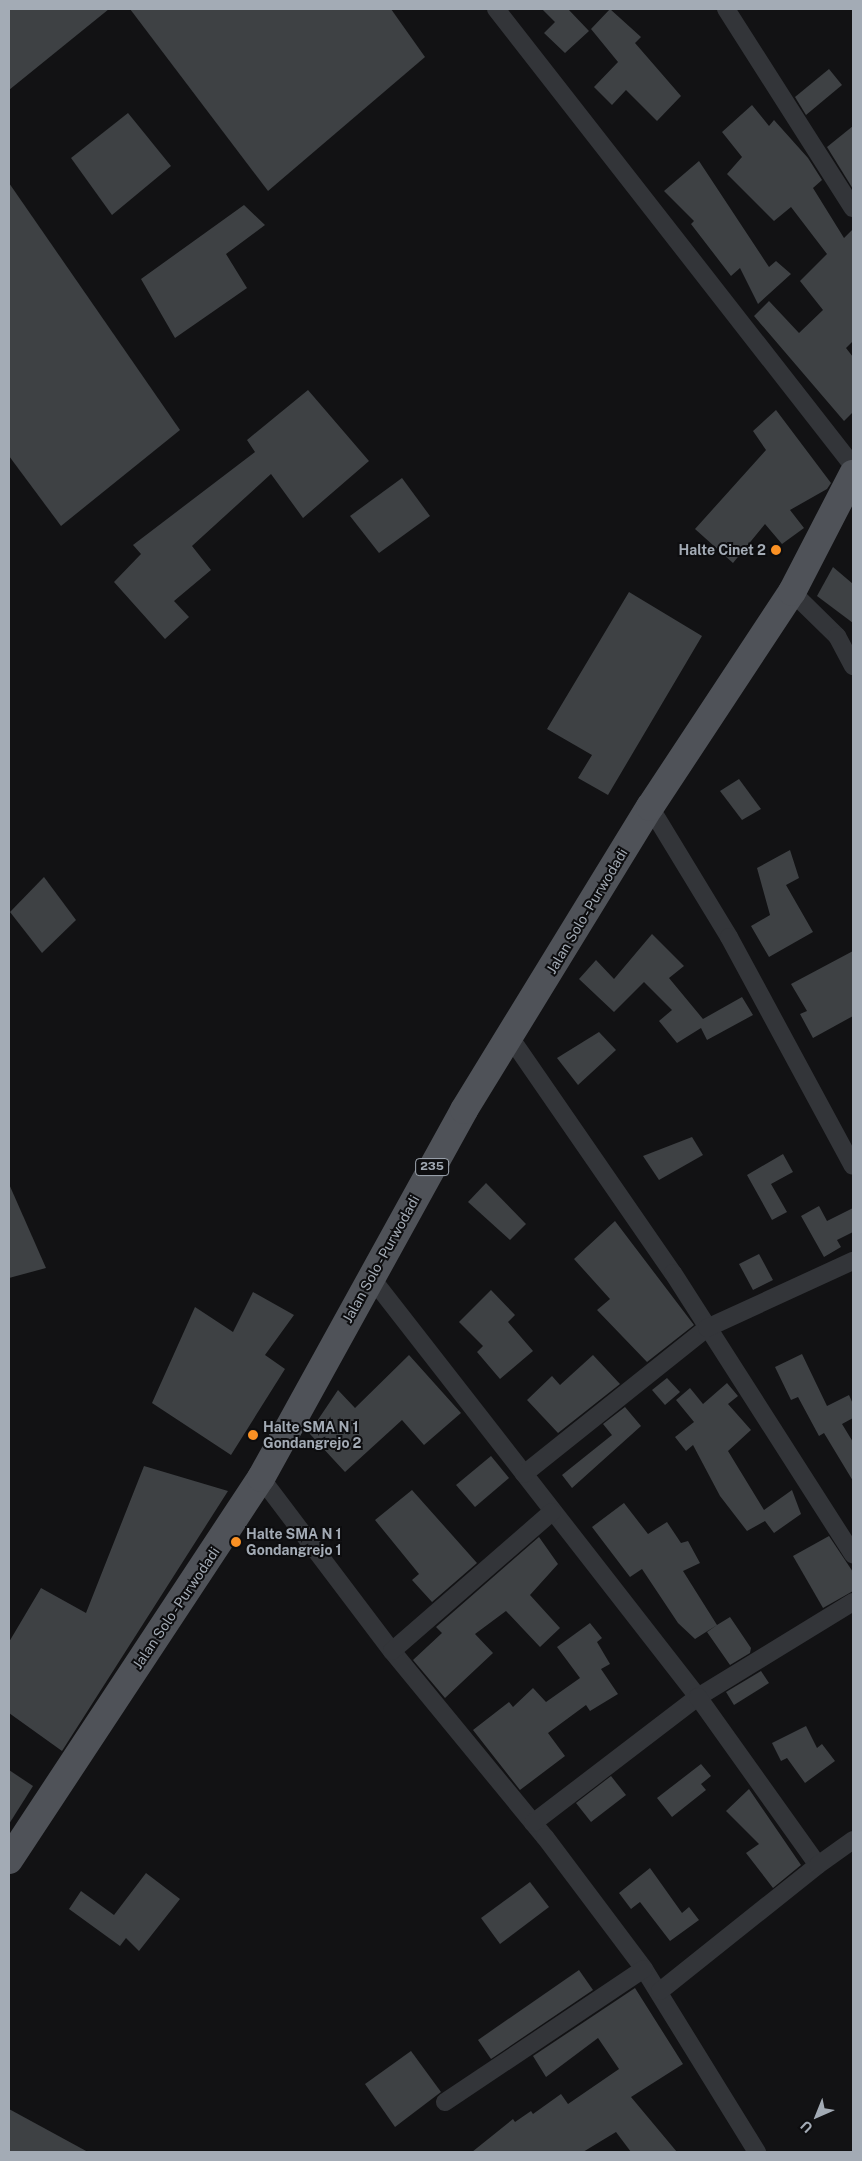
<!DOCTYPE html>
<style>
body{margin:0}
#map{position:relative;width:862px;height:2161px;overflow:hidden;background:#121214;font-family:"Public Sans",sans-serif}
div>[style]{position:absolute}
.building>*{inset:0;background:#3e4144}
.minor>*{height:18px;margin:-9px;padding:0 9px;transform-origin:9px;border-radius:9px;background:#333539}
.primary>*{height:28px;margin:-14px;padding:0 14px;transform-origin:14px;border-radius:14px;background:#4f5258}
.dots>*{width:14px;height:14px;translate:-50% -50%;box-sizing:border-box;border:2px solid #0d0d0f;border-radius:50%}
span{translate:-50% -50%;white-space:nowrap;text-align:center;line-height:1.15;-webkit-text-stroke:4px #0d0d0f;paint-order:stroke}
.shield-label span{padding:1px 4px;background:#0d0d0f;border:1px solid;border-radius:4px;-webkit-text-stroke-width:0}
.shield-label{font-size:12px;color:#a3abb5;font-weight:700}
.poi-label{font-size:14px;color:#a3abb5;font-weight:700}
.right{translate:-100% -50%;text-align:right}
.left{translate:0 -50%;text-align:left}
.street-label{font-size:14px;color:#a3abb5}
.frame{position:absolute;inset:0;border:10px solid #a3abb5;pointer-events:none}
.north{position:absolute;left:792px;top:2091px;width:50px;height:50px;-webkit-text-stroke:4px #0d0d0f;paint-order:stroke;rotate:224deg;font-size:14px;font-weight:700;line-height:20px;text-align:center;color:#a3abb5}
.north::after{content:'';display:block;margin:auto;width:18px;height:22px;background:#a3abb5;clip-path:polygon(50% 0,100% 100%,50% 72%,0 100%)}
</style>
<div id="map">
<div class="building">
<i style="clip-path:polygon(9px 9px,109px 9px,9px 90px)"></i>
<i style="clip-path:polygon(130px 9px,391px 9px,425px 57px,268px 191px)"></i>
<i style="clip-path:polygon(542px 9px,568px 9px,589px 31px,565px 53px,544px 33px,555px 22px)"></i>
<i style="clip-path:polygon(610px 9px,641px 37px,635px 43px,681px 96px,657px 121px,626px 90px,612px 105px,594px 87px,618px 62px,591px 29px)"></i>
<i style="clip-path:polygon(829px 69px,842px 85px,806px 115px,795px 97px)"></i>
<i style="clip-path:polygon(752px 105px,769px 126px,774px 120px,808px 158px,822px 180px,813px 188px,844px 238px,853px 229px,853px 341px,846px 348px,853px 357px,853px 412px,844px 421px,754px 316px,769px 301px,799px 333px,823px 310px,800px 281px,827px 254px,791px 207px,774px 221px,727px 174px,742px 157px,722px 132px)"></i>
<i style="clip-path:polygon(128px 113px,171px 166px,112px 215px,71px 158px)"></i>
<i style="clip-path:polygon(853px 126px,853px 189px,827px 147px)"></i>
<i style="clip-path:polygon(699px 161px,769px 267px,776px 261px,791px 274px,758px 304px,740px 268px,731px 276px,691px 224px,694px 221px,664px 191px)"></i>
<i style="clip-path:polygon(9px 183px,180px 430px,61px 526px,9px 456px)"></i>
<i style="clip-path:polygon(244px 205px,265px 225px,226px 254px,247px 288px,175px 338px,141px 279px)"></i>
<i style="clip-path:polygon(308px 390px,369px 461px,303px 518px,271px 474px,192px 546px,211px 570px,174px 601px,189px 617px,165px 639px,114px 582px,141px 554px,133px 545px,255px 452px,247px 440px)"></i>
<i style="clip-path:polygon(776px 410px,831px 483px,827px 489px,790px 510px,804px 528px,782px 544px,765px 524px,733px 563px,695px 529px,766px 450px,753px 431px)"></i>
<i style="clip-path:polygon(402px 478px,430px 516px,379px 553px,350px 516px)"></i>
<i style="clip-path:polygon(833px 567px,853px 584px,853px 623px,817px 596px)"></i>
<i style="clip-path:polygon(629px 592px,702px 636px,608px 795px,578px 778px,592px 755px,547px 729px)"></i>
<i style="clip-path:polygon(739px 779px,761px 809px,742px 820px,720px 791px)"></i>
<i style="clip-path:polygon(790px 850px,799px 878px,786px 885px,813px 932px,769px 957px,751px 926px,770px 915px,757px 868px)"></i>
<i style="clip-path:polygon(44px 877px,76px 920px,42px 953px,10px 912px)"></i>
<i style="clip-path:polygon(652px 934px,684px 966px,669px 978px,703px 1019px,742px 997px,753px 1015px,707px 1040px,701px 1028px,677px 1043px,659px 1021px,672px 1010px,644px 982px,614px 1012px,579px 979px,596px 960px,614px 979px)"></i>
<i style="clip-path:polygon(853px 951px,853px 1016px,813px 1038px,800px 1014px,807px 1011px,791px 984px)"></i>
<i style="clip-path:polygon(599px 1032px,616px 1050px,578px 1085px,557px 1058px)"></i>
<i style="clip-path:polygon(692px 1137px,703px 1155px,659px 1180px,643px 1156px)"></i>
<i style="clip-path:polygon(783px 1154px,793px 1172px,771px 1184px,787px 1212px,772px 1220px,747px 1175px)"></i>
<i style="clip-path:polygon(486px 1183px,526px 1224px,510px 1240px,468px 1202px)"></i>
<i style="clip-path:polygon(9px 1184px,46px 1268px,9px 1278px)"></i>
<i style="clip-path:polygon(819px 1206px,827px 1221px,853px 1208px,853px 1232px,837px 1240px,841px 1247px,824px 1257px,801px 1216px)"></i>
<i style="clip-path:polygon(615px 1221px,694px 1325px,647px 1362px,597px 1310px,610px 1299px,574px 1259px)"></i>
<i style="clip-path:polygon(759px 1254px,773px 1280px,753px 1290px,739px 1264px)"></i>
<i style="clip-path:polygon(491px 1290px,515px 1315px,508px 1322px,533px 1351px,500px 1379px,477px 1352px,483px 1346px,459px 1322px)"></i>
<i style="clip-path:polygon(253px 1292px,294px 1315px,265px 1355px,285px 1369px,231px 1455px,152px 1403px,195px 1307px,233px 1332px)"></i>
<i style="clip-path:polygon(802px 1354px,827px 1406px,849px 1395px,853px 1404px,853px 1418px,842px 1424px,853px 1442px,853px 1481px,824px 1433px,819px 1436px,798px 1397px,791px 1400px,775px 1367px)"></i>
<i style="clip-path:polygon(409px 1355px,461px 1413px,424px 1445px,402px 1420px,345px 1472px,309px 1433px,338px 1390px,355px 1408px)"></i>
<i style="clip-path:polygon(593px 1355px,620px 1384px,558px 1433px,527px 1400px,552px 1376px,560px 1385px)"></i>
<i style="clip-path:polygon(667px 1378px,680px 1392px,665px 1405px,652px 1390px)"></i>
<i style="clip-path:polygon(727px 1383px,738px 1396px,728px 1404px,751px 1430px,728px 1451px,764px 1510px,792px 1490px,801px 1514px,774px 1533px,765px 1521px,747px 1531px,720px 1496px,693px 1445px,686px 1451px,675px 1437px,694px 1422px,676px 1400px,690px 1388px,703px 1404px)"></i>
<i style="clip-path:polygon(625px 1407px,641px 1426px,572px 1488px,562px 1475px,612px 1435px,616px 1440px,603px 1424px)"></i>
<i style="clip-path:polygon(491px 1456px,509px 1478px,475px 1507px,456px 1485px)"></i>
<i style="clip-path:polygon(144px 1466px,228px 1491px,62px 1751px,9px 1713px,9px 1642px,41px 1588px,86px 1613px)"></i>
<i style="clip-path:polygon(412px 1490px,477px 1563px,432px 1602px,412px 1580px,419px 1574px,375px 1520px)"></i>
<i style="clip-path:polygon(624px 1503px,648px 1534px,667px 1522px,681px 1543px,688px 1541px,700px 1563px,683px 1571px,717px 1625px,730px 1617px,751px 1648px,750px 1653px,730px 1665px,707px 1632px,717px 1625px,695px 1639px,678px 1623px,642px 1569px,630px 1577px,592px 1527px)"></i>
<i style="clip-path:polygon(829px 1536px,853px 1572px,853px 1591px,823px 1608px,793px 1556px)"></i>
<i style="clip-path:polygon(539px 1537px,558px 1564px,530px 1595px,560px 1628px,540px 1647px,506px 1611px,475px 1634px,493px 1653px,445px 1698px,413px 1660px,442px 1633px,436px 1627px)"></i>
<i style="clip-path:polygon(590px 1623px,602px 1638px,597px 1642px,610px 1664px,601px 1669px,618px 1694px,590px 1711px,586px 1705px,548px 1733px,565px 1756px,520px 1790px,473px 1730px,509px 1702px,513px 1707px,533px 1688px,546px 1702px,580px 1678px,557px 1647px)"></i>
<i style="clip-path:polygon(761px 1671px,769px 1683px,734px 1705px,726px 1692px)"></i>
<i style="clip-path:polygon(806px 1726px,817px 1748px,822px 1744px,835px 1761px,805px 1783px,787px 1758px,781px 1761px,772px 1743px)"></i>
<i style="clip-path:polygon(701px 1764px,711px 1776px,701px 1784px,706px 1790px,672px 1817px,657px 1798px)"></i>
<i style="clip-path:polygon(9px 1770px,33px 1786px,9px 1824px)"></i>
<i style="clip-path:polygon(611px 1776px,626px 1795px,591px 1822px,576px 1803px)"></i>
<i style="clip-path:polygon(749px 1789px,801px 1865px,773px 1888px,746px 1853px,759px 1844px,726px 1811px)"></i>
<i style="clip-path:polygon(650px 1868px,682px 1913px,689px 1907px,699px 1920px,670px 1941px,640px 1902px,631px 1909px,619px 1893px)"></i>
<i style="clip-path:polygon(146px 1873px,180px 1899px,139px 1951px,126px 1938px,120px 1946px,69px 1909px,81px 1891px,114px 1915px)"></i>
<i style="clip-path:polygon(530px 1882px,549px 1907px,500px 1944px,481px 1918px)"></i>
<i style="clip-path:polygon(579px 1970px,593px 1990px,491px 2059px,478px 2040px)"></i>
<i style="clip-path:polygon(635px 1988px,683px 2064px,631px 2097px,677px 2152px,631px 2152px,616px 2132px,583px 2152px,472px 2152px,513px 2119px,515px 2122px,531px 2111px,533px 2114px,561px 2094px,568px 2104px,619px 2069px,598px 2038px,546px 2077px,533px 2056px)"></i>
<i style="clip-path:polygon(411px 2051px,441px 2092px,395px 2127px,365px 2084px)"></i>
<i style="clip-path:polygon(9px 2109px,88px 2152px,9px 2152px)"></i>
</div>
<div class="minor">
<i style="left:496px;top:9px;width:580px;rotate:52deg"></i>
<i style="left:726px;top:9px;width:236px;rotate:57.5deg"></i>
<i style="left:792px;top:592px;width:63px;rotate:44.4deg"></i>
<i style="left:837px;top:636px;width:34px;rotate:62deg"></i>
<i style="left:650px;top:807px;width:152px;rotate:58.7deg"></i>
<i style="left:729px;top:937px;width:260px;rotate:61.6deg"></i>
<i style="left:510px;top:1037px;width:287px;rotate:55.4deg"></i>
<i style="left:673px;top:1273px;width:334px;rotate:57.4deg"></i>
<i style="left:370px;top:1276px;width:534px;rotate:52.08deg"></i>
<i style="left:698px;top:1697px;width:182px;rotate:-31.5deg"></i>
<i style="left:524px;top:1474px;width:234px;rotate:-38.6deg"></i>
<i style="left:707px;top:1328px;width:161px;rotate:-24.7deg"></i>
<i style="left:261px;top:1478px;width:217px;rotate:52.9deg"></i>
<i style="left:392px;top:1651px;width:241px;rotate:50.6deg"></i>
<i style="left:545px;top:1837px;width:165px;rotate:53.1deg"></i>
<i style="left:644px;top:1969px;width:215px;rotate:58.3deg"></i>
<i style="left:392px;top:1651px;width:212px;rotate:-41deg"></i>
<i style="left:533px;top:1823px;width:208px;rotate:-37.4deg"></i>
<i style="left:698px;top:1697px;width:206px;rotate:54.5deg"></i>
<i style="left:818px;top:1865px;width:202px;rotate:141.4deg"></i>
<i style="left:818px;top:1865px;width:43px;rotate:-35.5deg"></i>
<i style="left:445px;top:2102px;width:239px;rotate:-33.8deg"></i>
</div>
<div class="primary">
<i style="left:9px;top:1860px;width:458px;rotate:-56.6deg"></i>
<i style="left:261px;top:1478px;width:420px;rotate:-61.1deg"></i>
<i style="left:464px;top:1110px;width:356px;rotate:-58.5deg"></i>
<i style="left:650px;top:807px;width:258px;rotate:-56.6deg"></i>
<i style="left:792px;top:592px;width:133px;rotate:-62.7deg"></i>
</div>
<div class="dots">
<i style="left:776px;top:550px;background:#fa9124"></i>
<i style="left:253px;top:1435px;background:#fa9124"></i>
<i style="left:236px;top:1542px;background:#fa9124"></i>
</div>
<div class="shield-label">
<span style="left:432px;top:1167px">235</span>
</div>
<div class="poi-label">
<span class="right" style="left:766px;top:550px">Halte Cinet 2</span>
<span class="left" style="left:263px;top:1435px">Halte SMA N 1<br>Gondangrejo 2</span>
<span class="left" style="left:246px;top:1542px">Halte SMA N 1<br>Gondangrejo 1</span>
</div>
<div class="street-label">
<span style="left:587px;top:911px;rotate:-59deg">Jalan Solo - Purwodadi</span>
<span style="left:381px;top:1259px;rotate:-61deg">Jalan Solo - Purwodadi</span>
<span style="left:176px;top:1608px;rotate:-56deg">Jalan Solo - Purwodadi</span>
</div>
<div class="frame"></div>
<div class="north">U</div>
</div>
